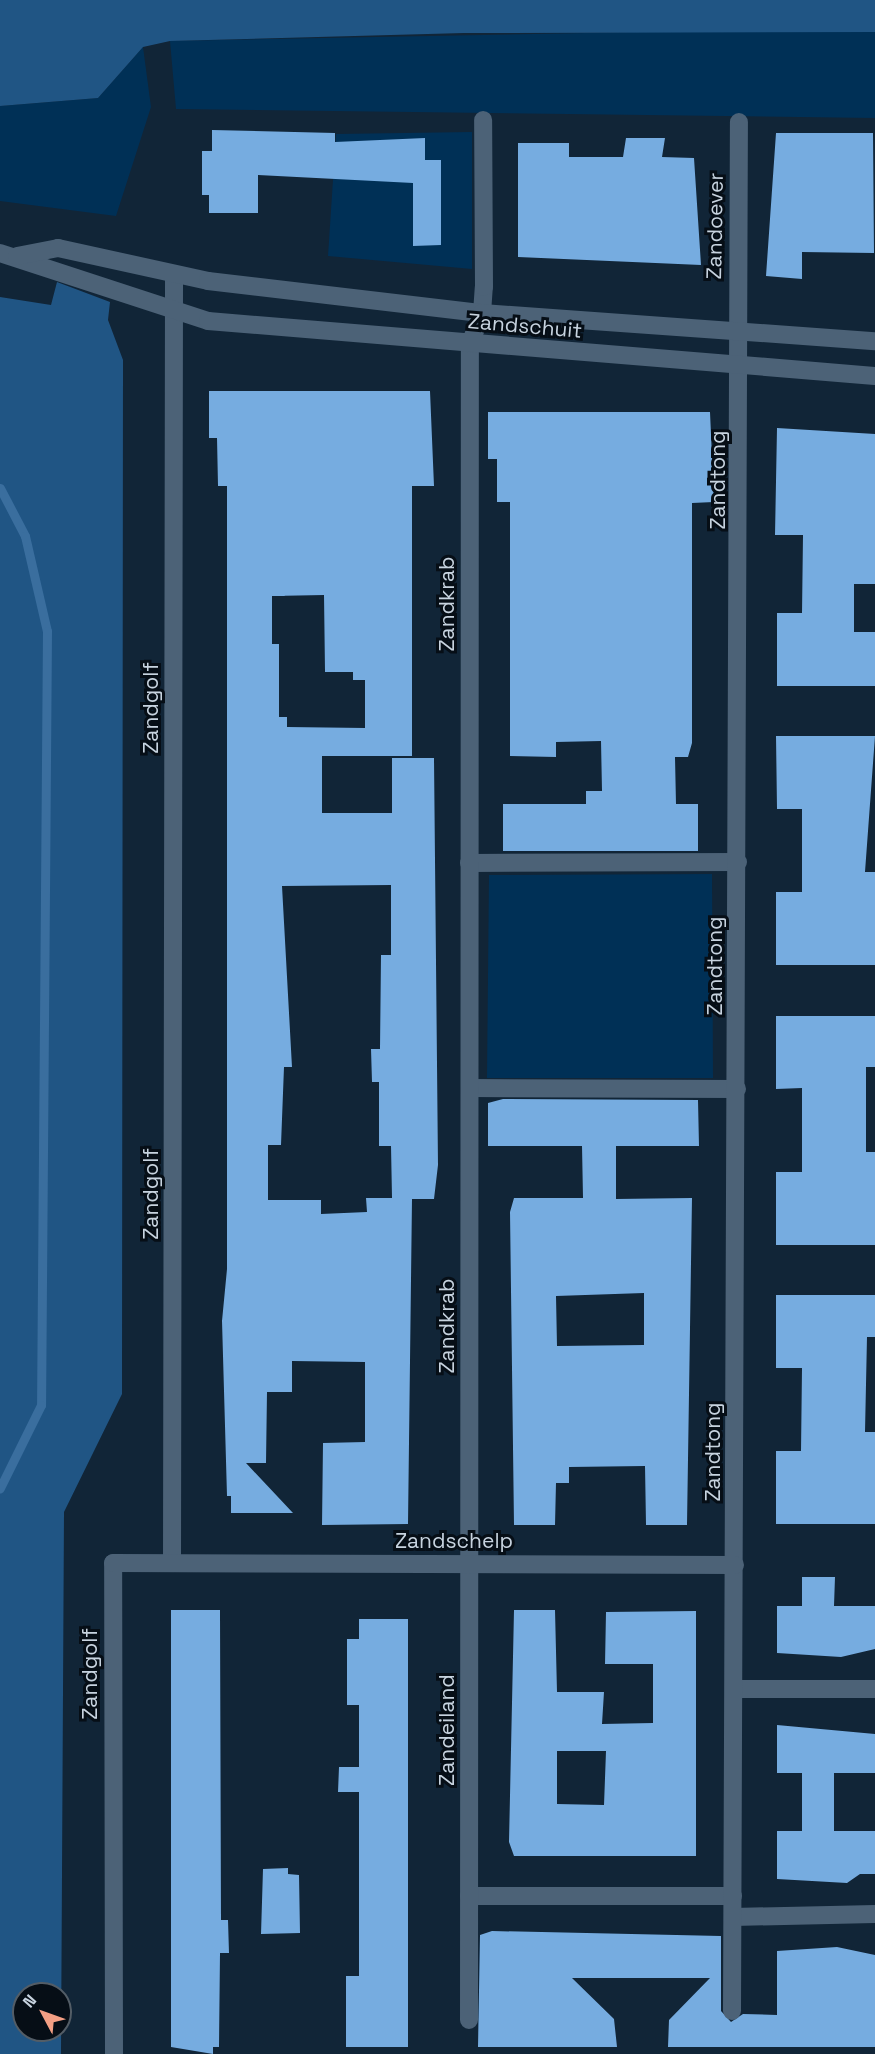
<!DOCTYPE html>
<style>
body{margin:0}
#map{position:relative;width:875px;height:2054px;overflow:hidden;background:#112537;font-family:"Space Grotesk",sans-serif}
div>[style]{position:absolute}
.green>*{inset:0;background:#003056}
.forest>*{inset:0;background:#205584}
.stream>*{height:9px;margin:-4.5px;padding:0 4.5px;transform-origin:4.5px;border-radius:4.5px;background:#3a6e9e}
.building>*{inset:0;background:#76ace0}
.minor>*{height:18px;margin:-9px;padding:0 9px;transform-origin:9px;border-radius:9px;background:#4c6277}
.tertiary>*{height:18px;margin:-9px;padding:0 9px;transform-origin:9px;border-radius:9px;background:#4c6277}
span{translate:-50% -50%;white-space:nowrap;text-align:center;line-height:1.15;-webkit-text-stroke:6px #060e16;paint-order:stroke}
.street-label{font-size:21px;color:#c7d3df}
.north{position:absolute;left:12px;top:1982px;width:60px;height:60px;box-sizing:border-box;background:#060e16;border:2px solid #535d66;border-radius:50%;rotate:311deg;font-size:16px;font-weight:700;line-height:24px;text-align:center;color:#c7d3df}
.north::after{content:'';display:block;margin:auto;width:21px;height:27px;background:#f39f84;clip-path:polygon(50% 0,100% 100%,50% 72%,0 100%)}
</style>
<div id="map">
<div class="green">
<i style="clip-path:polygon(685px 31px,875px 32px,875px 118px,176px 109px,170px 41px)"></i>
<i style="clip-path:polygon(143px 47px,151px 107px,116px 216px,0 201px,0 106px,98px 98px)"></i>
<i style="clip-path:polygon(472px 132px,472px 269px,328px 256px,336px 134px)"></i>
<i style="clip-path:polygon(712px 874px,713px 1078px,487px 1078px,489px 875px)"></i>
</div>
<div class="forest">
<i style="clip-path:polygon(0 0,875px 0,875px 32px,464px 33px,170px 41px,143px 47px,98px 98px,0 106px)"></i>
<i style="clip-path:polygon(evenodd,57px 282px,110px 302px,108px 320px,123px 360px,122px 1394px,64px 1512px,61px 2054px,0 2054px,0 297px,51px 305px,57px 282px,24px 1994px,60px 1994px,60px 2030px,24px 2030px,24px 1994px)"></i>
</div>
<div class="stream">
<i style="left:0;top:488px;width:54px;rotate:62.5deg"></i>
<i style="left:25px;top:536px;width:98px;rotate:77deg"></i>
<i style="left:47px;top:631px;width:774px;rotate:90.44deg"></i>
<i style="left:41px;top:1405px;width:93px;rotate:116.3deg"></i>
</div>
<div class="building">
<i style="clip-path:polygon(212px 130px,335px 133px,335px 142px,425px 138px,425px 160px,441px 160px,441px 245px,413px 246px,413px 183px,258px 175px,258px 213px,209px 213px,209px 195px,202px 195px,202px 151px,212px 151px)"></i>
<i style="clip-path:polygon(776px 133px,873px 133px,874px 253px,802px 252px,802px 279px,766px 276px)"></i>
<i style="clip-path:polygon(626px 138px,665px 138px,662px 157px,694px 158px,701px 265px,518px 257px,518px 143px,569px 143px,569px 157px,623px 157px)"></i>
<i style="clip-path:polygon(evenodd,209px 391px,430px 391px,434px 486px,412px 486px,412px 756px,322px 756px,322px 813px,392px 813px,392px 758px,434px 758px,438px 1165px,434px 1199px,412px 1199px,408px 1524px,322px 1525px,323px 1443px,365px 1442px,365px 1362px,292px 1361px,292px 1392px,267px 1392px,266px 1463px,246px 1463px,293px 1513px,231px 1513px,231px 1496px,227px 1496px,222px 1321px,227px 1269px,227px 486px,218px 486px,217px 438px,209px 438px,209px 391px,324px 595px,325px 672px,353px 672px,353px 680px,365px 680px,365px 728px,287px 727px,287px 717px,279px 717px,279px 644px,272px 644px,272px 596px,324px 595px,209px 391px,391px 885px,391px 955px,381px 955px,380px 1049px,371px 1049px,372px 1082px,379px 1082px,379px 1146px,391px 1146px,392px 1198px,366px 1198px,367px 1212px,321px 1214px,321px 1200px,268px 1200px,268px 1145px,281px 1145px,284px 1067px,292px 1067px,282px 886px,391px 885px)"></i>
<i style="clip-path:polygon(488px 412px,710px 412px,714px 502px,692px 503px,692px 743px,688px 757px,675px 757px,676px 804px,698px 804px,698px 851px,503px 851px,503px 804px,586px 804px,586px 791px,602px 791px,601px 741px,556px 742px,556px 757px,510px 756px,510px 502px,497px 502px,497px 459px,488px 459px)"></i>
<i style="clip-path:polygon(777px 428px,875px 434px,875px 584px,854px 584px,854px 632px,875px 632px,875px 686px,777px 686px,777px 613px,802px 613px,803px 535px,775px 535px)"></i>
<i style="clip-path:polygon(776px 736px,875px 736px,865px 872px,875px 872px,875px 965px,776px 965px,776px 892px,802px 892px,802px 809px,777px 809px)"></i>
<i style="clip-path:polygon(776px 1016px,875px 1016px,875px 1067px,866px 1067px,866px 1152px,875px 1152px,875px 1245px,776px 1245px,776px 1172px,802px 1172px,802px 1088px,776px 1089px)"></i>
<i style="clip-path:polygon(evenodd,503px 1099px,698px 1100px,699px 1146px,616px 1146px,616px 1199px,692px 1198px,687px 1525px,646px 1525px,645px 1466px,569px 1467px,569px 1483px,556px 1483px,555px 1525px,514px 1525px,510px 1212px,514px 1198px,583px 1198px,582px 1146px,488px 1146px,488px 1103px,503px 1099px,644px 1293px,644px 1345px,557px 1346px,556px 1296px,644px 1293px)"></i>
<i style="clip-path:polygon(776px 1295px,875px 1295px,875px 1337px,867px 1337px,865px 1432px,875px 1432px,875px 1524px,776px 1524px,776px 1451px,801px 1451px,802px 1368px,776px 1368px)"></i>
<i style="clip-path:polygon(802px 1577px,835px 1577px,834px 1606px,875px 1606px,875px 1649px,841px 1657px,777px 1653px,777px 1606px,802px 1606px)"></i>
<i style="clip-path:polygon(171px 1610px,220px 1610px,221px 1920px,228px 1920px,229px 1953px,220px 1953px,219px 2047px,213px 2047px,213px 2054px,171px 2047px)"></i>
<i style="clip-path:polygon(evenodd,514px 1610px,555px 1610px,557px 1692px,604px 1692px,602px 1724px,653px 1723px,653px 1664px,605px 1664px,606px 1612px,696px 1611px,696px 1856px,514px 1856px,509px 1842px,514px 1610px,557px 1751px,606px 1751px,604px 1805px,557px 1804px,557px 1751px)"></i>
<i style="clip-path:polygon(359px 1619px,408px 1619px,408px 2047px,346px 2047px,346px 1976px,359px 1976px,359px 1792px,338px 1792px,339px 1767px,359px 1767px,359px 1705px,347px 1705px,347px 1639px,359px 1639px)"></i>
<i style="clip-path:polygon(777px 1725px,875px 1734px,875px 1773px,834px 1773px,834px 1831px,875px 1831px,875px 1874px,860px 1874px,847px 1883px,777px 1879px,777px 1831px,802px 1831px,802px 1773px,777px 1773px)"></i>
<i style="clip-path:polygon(288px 1868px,288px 1874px,299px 1875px,300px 1933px,261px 1934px,263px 1869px)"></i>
<i style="clip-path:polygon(492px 1931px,721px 1936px,721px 2011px,731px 2022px,743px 2014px,777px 2015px,777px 1951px,837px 1947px,875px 1955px,875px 2047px,668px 2047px,669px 2020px,710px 1978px,572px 1978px,614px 2019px,617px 2047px,478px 2047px,480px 1935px)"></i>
</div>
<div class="minor">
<i style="left:469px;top:863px;width:269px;rotate:-0.2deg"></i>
<i style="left:470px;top:1088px;width:267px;rotate:0.2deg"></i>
<i style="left:172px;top:1563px;width:1289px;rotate:-89.91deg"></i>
<i style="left:734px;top:1689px;width:141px"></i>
<i style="left:469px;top:1896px;width:264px"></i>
<i style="left:733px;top:1917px;width:142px;rotate:-1.2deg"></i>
<i style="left:732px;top:2011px;width:1889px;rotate:-89.79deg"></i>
<i style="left:469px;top:2020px;width:1676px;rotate:-89.97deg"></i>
<i style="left:470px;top:344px;width:33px;rotate:-69deg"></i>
<i style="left:482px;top:313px;width:26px;rotate:-86deg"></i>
<i style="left:484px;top:287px;width:167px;rotate:-90.3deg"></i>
<i style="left:114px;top:2054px;width:491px;rotate:-90.1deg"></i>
<i style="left:113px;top:1563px;width:622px;rotate:0.18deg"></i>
</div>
<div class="tertiary">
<i style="left:0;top:253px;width:219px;rotate:18.1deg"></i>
<i style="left:208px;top:321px;width:669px;rotate:4.71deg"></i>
<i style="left:17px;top:256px;width:42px;rotate:-11deg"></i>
<i style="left:58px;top:248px;width:154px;rotate:12.4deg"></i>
<i style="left:208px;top:281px;width:276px;rotate:6.7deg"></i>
<i style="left:482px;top:313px;width:394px;rotate:4.1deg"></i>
</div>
<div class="street-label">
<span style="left:715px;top:226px;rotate:-89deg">Zandoever</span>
<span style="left:525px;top:326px;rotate:5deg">Zandschuit</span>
<span style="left:718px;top:480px;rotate:-90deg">Zandtong</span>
<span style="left:447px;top:604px;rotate:-90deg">Zandkrab</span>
<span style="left:151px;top:708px;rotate:-90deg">Zandgolf</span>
<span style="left:715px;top:966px;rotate:-90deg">Zandtong</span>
<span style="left:151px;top:1194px;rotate:-90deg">Zandgolf</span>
<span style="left:447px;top:1326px;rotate:-90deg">Zandkrab</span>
<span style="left:713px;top:1452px;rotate:-90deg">Zandtong</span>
<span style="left:454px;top:1541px">Zandschelp</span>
<span style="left:90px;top:1674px;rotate:-90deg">Zandgolf</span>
<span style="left:447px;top:1730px;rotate:-90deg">Zandeiland</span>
</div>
<div class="north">N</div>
</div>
